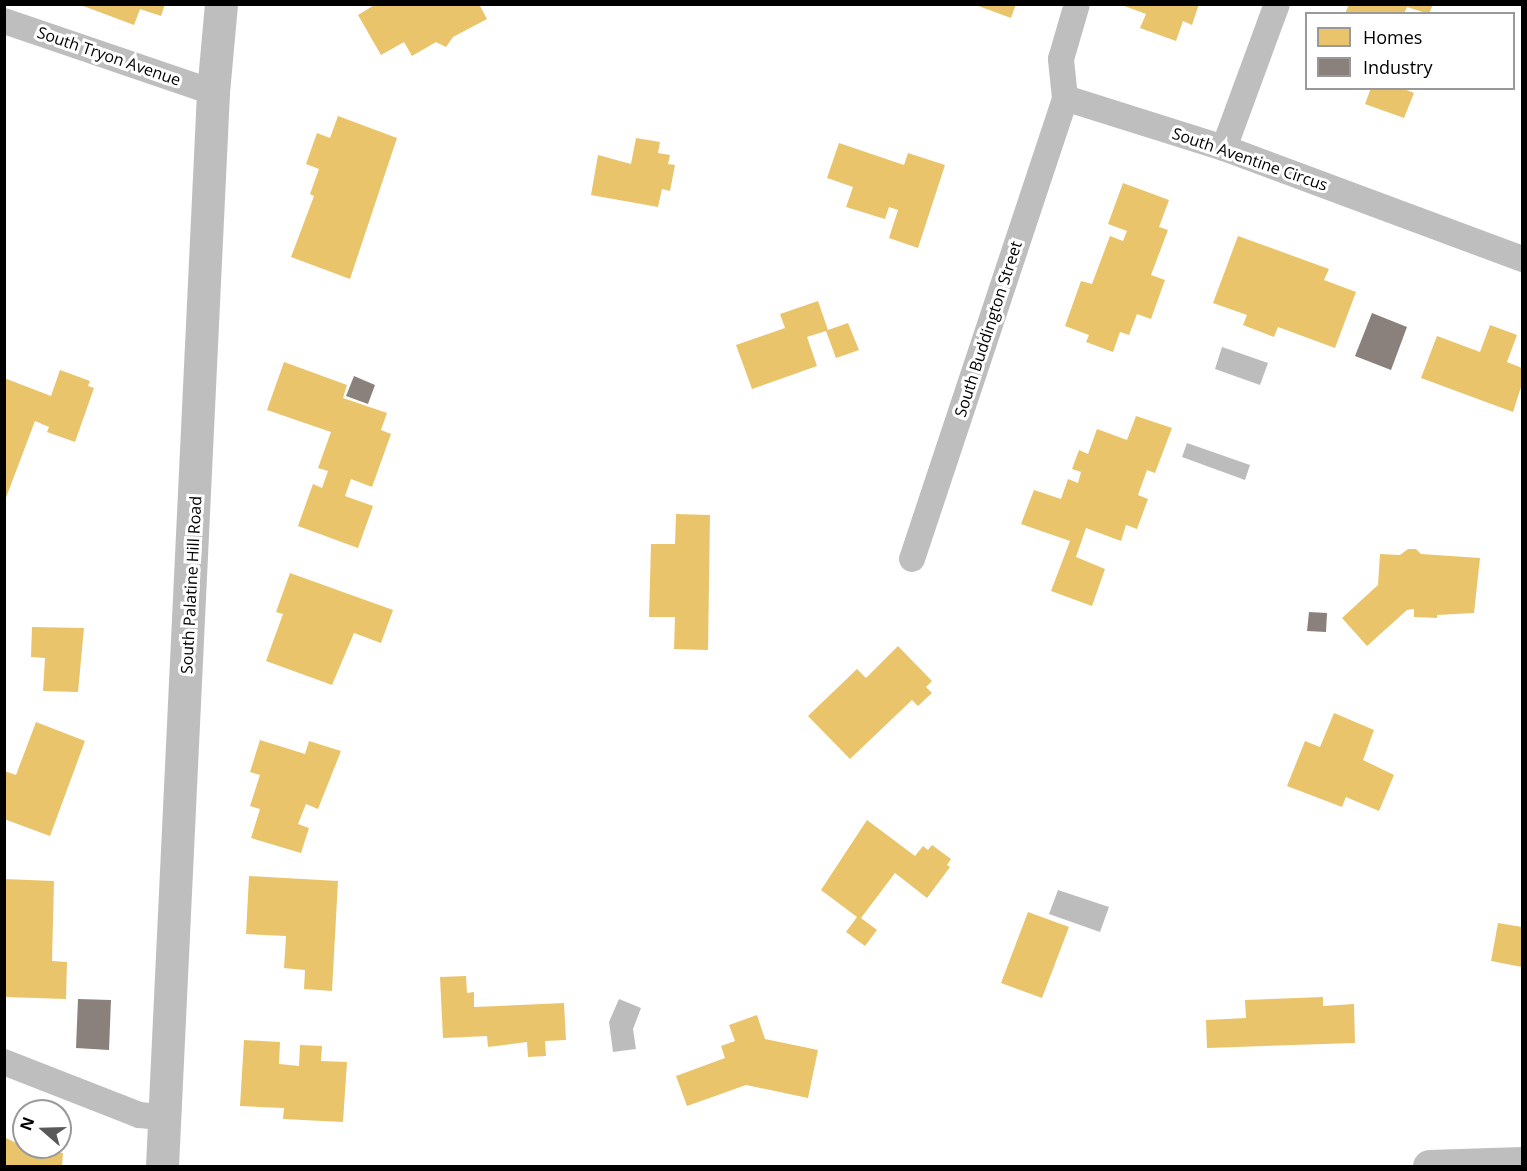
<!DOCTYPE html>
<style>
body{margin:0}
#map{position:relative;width:1527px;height:1171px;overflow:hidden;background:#fff;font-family:"Open Sans",sans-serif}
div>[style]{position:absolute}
.water>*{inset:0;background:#bcbcbc}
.homes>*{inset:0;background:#e9c46a}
.industry>*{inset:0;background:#8a817c}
.minor>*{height:26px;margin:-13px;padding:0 13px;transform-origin:13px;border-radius:13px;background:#bebebe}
.tertiary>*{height:33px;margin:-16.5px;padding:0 16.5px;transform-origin:16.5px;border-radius:16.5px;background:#bebebe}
span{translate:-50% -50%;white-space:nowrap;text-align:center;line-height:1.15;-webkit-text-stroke:6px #fff;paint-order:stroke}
.street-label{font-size:16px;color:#000}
.frame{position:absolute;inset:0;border:6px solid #000;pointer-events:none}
.legend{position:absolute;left:1305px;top:12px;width:210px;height:78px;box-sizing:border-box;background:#fff;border:2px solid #999;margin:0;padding:8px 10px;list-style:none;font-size:18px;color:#000}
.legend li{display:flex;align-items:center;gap:12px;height:30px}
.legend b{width:30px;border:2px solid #999}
.north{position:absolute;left:12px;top:1099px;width:60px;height:60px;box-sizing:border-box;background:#fff;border:2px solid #999;border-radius:50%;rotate:290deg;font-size:16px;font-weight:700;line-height:24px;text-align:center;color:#000}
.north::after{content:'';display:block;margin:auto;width:21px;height:27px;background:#595959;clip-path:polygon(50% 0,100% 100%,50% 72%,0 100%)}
</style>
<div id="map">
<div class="water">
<i style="clip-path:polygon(1222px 347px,1268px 363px,1260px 385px,1215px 369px)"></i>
<i style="clip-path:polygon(1187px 443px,1250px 465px,1245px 480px,1182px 457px)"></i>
<i style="clip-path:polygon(1058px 890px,1109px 907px,1100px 932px,1049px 914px)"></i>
<i style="clip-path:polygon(619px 999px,641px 1008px,633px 1029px,636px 1049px,613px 1052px,609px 1022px)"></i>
</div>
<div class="homes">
<i style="clip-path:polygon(78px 4px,165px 4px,161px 16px,140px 9px,134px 25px)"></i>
<i style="clip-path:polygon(376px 4px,479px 4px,487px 19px,453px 37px,446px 47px,436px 42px,412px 56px,404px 42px,381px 55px,358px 15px)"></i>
<i style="clip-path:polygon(973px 4px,1016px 4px,1011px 18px)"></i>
<i style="clip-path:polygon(1119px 4px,1199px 4px,1192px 25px,1183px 21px,1176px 41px,1140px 28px,1146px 14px)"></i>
<i style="clip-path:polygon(1349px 4px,1433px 4px,1429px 14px,1407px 7px,1404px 14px,1345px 14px)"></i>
<i style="clip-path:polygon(1371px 88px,1402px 88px,1414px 93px,1404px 118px,1365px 104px)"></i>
<i style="clip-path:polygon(338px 116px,397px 138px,350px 279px,291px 257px,314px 196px,310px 194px,319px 169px,306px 164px,317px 133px,330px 138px)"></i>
<i style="clip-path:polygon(636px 138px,660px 142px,658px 153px,670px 155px,668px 164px,675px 165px,670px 191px,662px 189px,658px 207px,591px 195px,598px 155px,631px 164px)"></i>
<i style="clip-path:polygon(839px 143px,904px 165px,908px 153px,945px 165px,918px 248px,889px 238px,898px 210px,889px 207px,885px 219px,846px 207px,853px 187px,827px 178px)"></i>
<i style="clip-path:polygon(1123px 183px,1169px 200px,1159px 227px,1168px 230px,1151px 275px,1165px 280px,1151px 319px,1137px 314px,1129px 335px,1120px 332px,1113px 352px,1086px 342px,1089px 335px,1065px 326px,1081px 281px,1092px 284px,1110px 236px,1123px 241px,1127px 231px,1108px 224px)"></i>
<i style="clip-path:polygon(1238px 236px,1329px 269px,1324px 280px,1356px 292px,1335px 348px,1278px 327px,1274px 337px,1243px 325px,1247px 315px,1213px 303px)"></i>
<i style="clip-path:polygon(818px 301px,828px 330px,848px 323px,859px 350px,836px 358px,826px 331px,807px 337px,817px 366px,752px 389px,736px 345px,785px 328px,780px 314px)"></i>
<i style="clip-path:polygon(1490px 325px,1517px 335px,1507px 362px,1522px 368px,1522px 384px,1513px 412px,1421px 378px,1437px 336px,1480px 352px)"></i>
<i style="clip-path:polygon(284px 362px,347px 385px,343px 398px,387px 413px,381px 430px,391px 434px,372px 487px,351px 479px,345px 496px,373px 506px,358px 548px,298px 526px,313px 484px,322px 488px,328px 471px,318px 468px,331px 432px,267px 410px)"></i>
<i style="clip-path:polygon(60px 370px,90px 381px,88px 386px,94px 388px,75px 442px,47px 432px,49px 427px,35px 421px,4px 503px,4px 378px,51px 396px)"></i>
<i style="clip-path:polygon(1136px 416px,1172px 428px,1155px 473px,1147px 470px,1138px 495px,1148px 499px,1137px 529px,1126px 525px,1121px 541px,1086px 528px,1076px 557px,1105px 569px,1092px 606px,1051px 591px,1070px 541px,1021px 524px,1034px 490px,1061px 499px,1068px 479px,1078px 483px,1081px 472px,1072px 469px,1079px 450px,1088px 454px,1097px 429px,1127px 440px)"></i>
<i style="clip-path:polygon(676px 514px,710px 515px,708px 650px,674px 649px,675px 617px,649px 617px,651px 544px,675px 544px)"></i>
<i style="clip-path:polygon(1408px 549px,1416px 549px,1421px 554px,1480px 558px,1474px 613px,1437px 615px,1437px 618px,1414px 617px,1414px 609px,1407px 610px,1367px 646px,1342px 618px,1378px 585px,1380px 554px,1400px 555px)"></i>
<i style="clip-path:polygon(290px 573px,393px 610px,381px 643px,354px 633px,332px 685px,266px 661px,283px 614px,276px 612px)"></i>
<i style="clip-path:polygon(32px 627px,84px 628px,78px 692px,43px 691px,45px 658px,31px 657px)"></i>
<i style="clip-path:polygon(898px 646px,932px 681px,926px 687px,932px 693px,918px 706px,912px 700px,850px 759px,808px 716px,857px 669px,866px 678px)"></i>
<i style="clip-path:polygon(1334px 713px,1374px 730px,1363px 760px,1394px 775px,1379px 811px,1346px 797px,1342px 807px,1287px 786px,1305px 741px,1320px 747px)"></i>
<i style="clip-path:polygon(36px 722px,85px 741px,50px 836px,4px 819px,4px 771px,16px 775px)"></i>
<i style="clip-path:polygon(260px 740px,305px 754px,309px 741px,341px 751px,318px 809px,306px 804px,298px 824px,309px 828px,301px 853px,251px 838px,260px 809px,250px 806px,260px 775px,250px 772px)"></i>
<i style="clip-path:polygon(867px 820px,915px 856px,923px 846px,928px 850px,932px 845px,951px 859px,947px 865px,950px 867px,927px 898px,895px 873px,861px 918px,877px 930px,865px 946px,846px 932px,857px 917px,821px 890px)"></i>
<i style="clip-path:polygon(249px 876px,338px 881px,332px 991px,304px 989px,305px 970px,284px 968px,286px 936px,246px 934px)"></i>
<i style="clip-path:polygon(4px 879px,54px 881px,52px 961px,67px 962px,66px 999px,4px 997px)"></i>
<i style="clip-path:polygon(1028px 912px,1069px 927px,1042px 998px,1001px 983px)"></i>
<i style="clip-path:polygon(1498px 923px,1522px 927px,1522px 967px,1491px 961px)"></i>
<i style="clip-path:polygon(466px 976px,467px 993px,474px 992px,474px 1007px,564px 1003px,566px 1040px,545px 1041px,546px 1056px,528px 1057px,527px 1042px,488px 1047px,487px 1036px,443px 1038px,440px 977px)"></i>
<i style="clip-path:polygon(1323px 997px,1323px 1006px,1354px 1004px,1355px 1043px,1207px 1048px,1206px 1020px,1246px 1018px,1245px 1000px)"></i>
<i style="clip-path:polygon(757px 1015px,765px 1039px,818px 1050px,808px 1098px,746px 1085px,687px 1106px,676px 1076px,725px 1058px,721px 1046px,735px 1041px,729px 1025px)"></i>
<i style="clip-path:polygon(244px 1040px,280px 1042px,279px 1064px,299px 1066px,300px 1045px,322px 1046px,321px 1061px,347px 1062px,343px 1122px,283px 1119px,284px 1108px,240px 1106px)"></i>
<i style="clip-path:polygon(4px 1137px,24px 1147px,63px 1153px,62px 1166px,4px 1166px)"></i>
</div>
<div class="industry">
<i style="clip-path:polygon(1372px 313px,1407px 327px,1391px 370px,1355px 356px)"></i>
<i style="clip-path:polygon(354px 376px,375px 385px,368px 404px,346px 396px)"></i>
<i style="clip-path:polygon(1309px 612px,1327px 613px,1326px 632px,1307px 631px)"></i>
<i style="clip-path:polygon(78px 999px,111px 1000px,109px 1050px,76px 1048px)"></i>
</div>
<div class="minor">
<i style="left:4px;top:21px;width:221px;rotate:18.8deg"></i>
<i style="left:1065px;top:98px;width:167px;rotate:17.5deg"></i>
<i style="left:1224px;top:148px;width:318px;rotate:20.4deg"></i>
<i style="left:1224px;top:148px;width:153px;rotate:-69.8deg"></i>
<i style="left:912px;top:559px;width:486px;rotate:-71.6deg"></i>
<i style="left:1065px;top:98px;width:39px;rotate:-96deg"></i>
<i style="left:1061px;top:59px;width:57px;rotate:-73.8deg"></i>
<i style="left:4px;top:1062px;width:145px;rotate:21.4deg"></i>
<i style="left:139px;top:1115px;width:25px;rotate:5deg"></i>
</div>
<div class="tertiary">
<i style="left:162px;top:1166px;width:1075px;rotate:-87.28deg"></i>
<i style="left:213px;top:92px;width:88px;rotate:-84.8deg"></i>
<i style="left:1429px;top:1166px;width:93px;rotate:-1.8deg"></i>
</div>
<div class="street-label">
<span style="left:109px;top:56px;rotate:19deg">South Tryon Avenue</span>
<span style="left:1250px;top:159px;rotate:19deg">South Aventine Circus</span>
<span style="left:988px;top:329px;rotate:-72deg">South Buddington Street</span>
<span style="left:191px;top:585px;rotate:-87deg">South Palatine Hill Road</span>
</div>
<div class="frame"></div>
<ul class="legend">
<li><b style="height:16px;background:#e9c46a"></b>Homes</li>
<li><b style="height:16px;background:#8a817c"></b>Industry</li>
</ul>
<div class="north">N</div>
</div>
